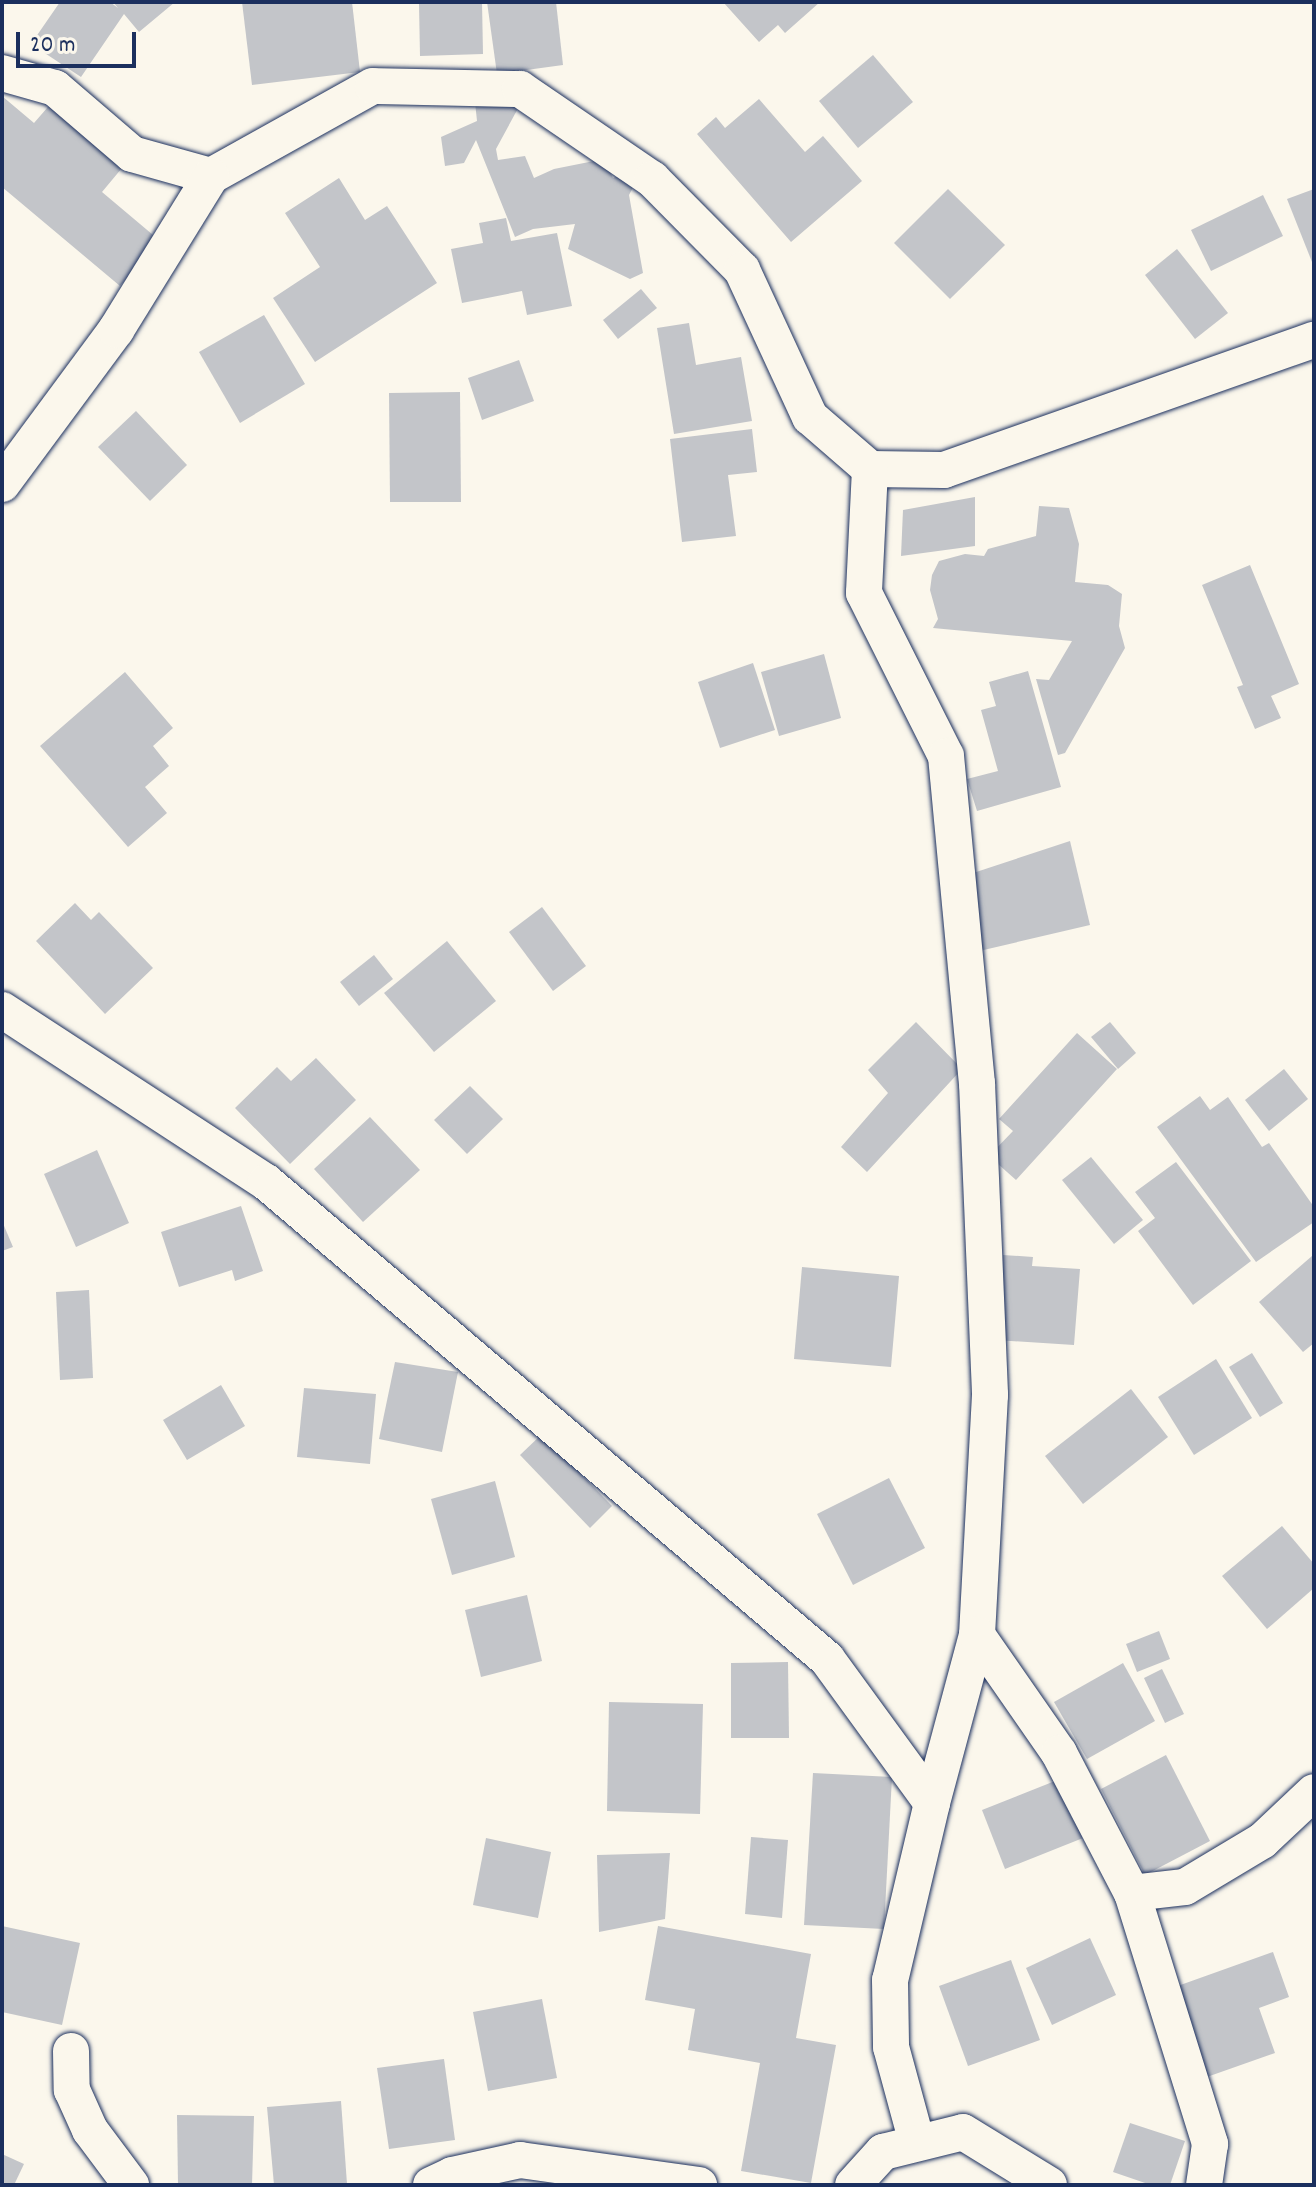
<!DOCTYPE html>
<style>
body{margin:0}
#map{position:relative;width:1316px;height:2187px;overflow:hidden;background:#fbf7ec;font-family:Dekko,sans-serif}
div>[style]{position:absolute}
.building>*{inset:0;background:#c3c5c9}
.roads{filter:drop-shadow(0 0 2px #1b2f5e) drop-shadow(0 0 2px #1b2f5e)}
.minor>*{height:36px;margin:-18px;padding:0 18px;transform-origin:18px;border-radius:18px;background:#fbf7ec}
span{translate:-50% -50%;white-space:nowrap;text-align:center;line-height:1.15;-webkit-text-stroke:6px #fbf7ec;paint-order:stroke}
.frame{position:absolute;inset:0;border:4px solid #1b2f5e;pointer-events:none}
.scale{position:absolute;left:16px;top:32px;width:120px;height:36px;box-sizing:border-box;border:4px solid #1b2f5e;border-top:0;padding-left:10px;font-size:24px;line-height:28px;white-space:nowrap;color:#1b2f5e;-webkit-text-stroke:6px #fbf7ec;paint-order:stroke}
</style>
<div id="map">
<div class="building">
<i style="clip-path:polygon(60px 2px,110px 2px,118px 8px,113px 2px,175px 2px,139px 32px,124px 14px,81px 77px,31px 44px)"></i>
<i style="clip-path:polygon(242px 2px,352px 2px,360px 72px,252px 85px)"></i>
<i style="clip-path:polygon(482px 2px,483px 54px,420px 56px,419px 4px)"></i>
<i style="clip-path:polygon(487px 2px,556px 2px,563px 65px,497px 74px)"></i>
<i style="clip-path:polygon(723px 2px,820px 2px,785px 33px,778px 25px,759px 42px)"></i>
<i style="clip-path:polygon(873px 55px,913px 102px,858px 148px,819px 101px)"></i>
<i style="clip-path:polygon(2px 96px,34px 123px,54px 100px,127px 162px,102px 192px,159px 240px,120px 286px,2px 187px)"></i>
<i style="clip-path:polygon(759px 99px,805px 152px,823px 136px,862px 181px,791px 242px,697px 134px,716px 117px,725px 128px)"></i>
<i style="clip-path:polygon(522px 101px,496px 149px,498px 160px,525px 156px,534px 178px,554px 169px,604px 159px,613px 178px,630px 171px,639px 176px,629px 195px,643px 273px,630px 279px,568px 249px,575px 224px,533px 229px,515px 237px,476px 140px,464px 163px,445px 166px,441px 137px,477px 121px,475px 102px)"></i>
<i style="clip-path:polygon(339px 178px,365px 220px,387px 206px,437px 283px,315px 362px,273px 298px,320px 267px,285px 213px)"></i>
<i style="clip-path:polygon(948px 189px,1005px 245px,950px 299px,894px 243px)"></i>
<i style="clip-path:polygon(1314px 189px,1314px 267px,1287px 199px)"></i>
<i style="clip-path:polygon(1263px 195px,1283px 236px,1211px 271px,1191px 230px)"></i>
<i style="clip-path:polygon(506px 218px,511px 241px,557px 233px,572px 306px,527px 315px,522px 291px,462px 303px,451px 249px,483px 243px,479px 223px)"></i>
<i style="clip-path:polygon(1177px 249px,1228px 313px,1195px 339px,1145px 275px)"></i>
<i style="clip-path:polygon(641px 289px,657px 308px,618px 339px,603px 320px)"></i>
<i style="clip-path:polygon(264px 315px,305px 384px,240px 423px,199px 352px)"></i>
<i style="clip-path:polygon(689px 323px,696px 365px,741px 357px,752px 421px,674px 434px,657px 328px)"></i>
<i style="clip-path:polygon(519px 360px,534px 401px,482px 420px,468px 378px)"></i>
<i style="clip-path:polygon(460px 392px,461px 502px,390px 502px,389px 393px)"></i>
<i style="clip-path:polygon(136px 411px,187px 465px,150px 501px,98px 447px)"></i>
<i style="clip-path:polygon(752px 429px,757px 472px,728px 475px,736px 536px,682px 542px,670px 439px)"></i>
<i style="clip-path:polygon(975px 497px,975px 546px,901px 556px,903px 510px)"></i>
<i style="clip-path:polygon(1039px 506px,1069px 508px,1079px 544px,1075px 582px,1108px 585px,1122px 594px,1119px 626px,1125px 648px,1065px 753px,1058px 755px,1036px 679px,1049px 680px,1072px 641px,933px 628px,938px 619px,930px 590px,932px 575px,939px 561px,965px 554px,984px 556px,988px 549px,1036px 536px)"></i>
<i style="clip-path:polygon(1250px 565px,1299px 684px,1271px 696px,1281px 718px,1255px 729px,1237px 687px,1243px 685px,1202px 585px)"></i>
<i style="clip-path:polygon(824px 654px,841px 718px,779px 736px,761px 672px)"></i>
<i style="clip-path:polygon(753px 663px,775px 730px,720px 748px,698px 682px)"></i>
<i style="clip-path:polygon(1028px 671px,1061px 787px,977px 811px,967px 779px,998px 771px,981px 710px,996px 706px,989px 682px)"></i>
<i style="clip-path:polygon(125px 672px,173px 728px,153px 746px,169px 766px,145px 787px,167px 813px,128px 847px,40px 746px)"></i>
<i style="clip-path:polygon(1070px 841px,1090px 925px,975px 952px,964px 876px)"></i>
<i style="clip-path:polygon(75px 903px,91px 920px,99px 912px,153px 968px,105px 1014px,36px 941px)"></i>
<i style="clip-path:polygon(542px 907px,586px 966px,553px 991px,509px 932px)"></i>
<i style="clip-path:polygon(447px 941px,496px 1001px,434px 1052px,384px 993px)"></i>
<i style="clip-path:polygon(374px 955px,393px 979px,359px 1006px,340px 982px)"></i>
<i style="clip-path:polygon(916px 1022px,962px 1069px,867px 1172px,841px 1147px,888px 1093px,868px 1070px)"></i>
<i style="clip-path:polygon(1110px 1022px,1136px 1053px,1118px 1069px,1091px 1037px)"></i>
<i style="clip-path:polygon(1077px 1033px,1117px 1069px,1016px 1180px,989px 1156px,1013px 1131px,999px 1119px)"></i>
<i style="clip-path:polygon(316px 1058px,356px 1100px,290px 1164px,235px 1108px,277px 1067px,291px 1081px)"></i>
<i style="clip-path:polygon(1284px 1069px,1308px 1099px,1269px 1131px,1245px 1100px)"></i>
<i style="clip-path:polygon(470px 1086px,503px 1119px,467px 1154px,434px 1120px)"></i>
<i style="clip-path:polygon(1200px 1096px,1210px 1110px,1228px 1097px,1262px 1147px,1269px 1143px,1314px 1207px,1314px 1222px,1256px 1262px,1157px 1127px)"></i>
<i style="clip-path:polygon(370px 1117px,420px 1170px,363px 1222px,314px 1169px)"></i>
<i style="clip-path:polygon(97px 1150px,129px 1223px,76px 1247px,44px 1174px)"></i>
<i style="clip-path:polygon(1091px 1157px,1143px 1220px,1114px 1244px,1062px 1180px)"></i>
<i style="clip-path:polygon(1176px 1162px,1251px 1261px,1193px 1305px,1138px 1231px,1155px 1218px,1135px 1192px)"></i>
<i style="clip-path:polygon(241px 1206px,263px 1271px,235px 1281px,232px 1270px,179px 1287px,161px 1232px)"></i>
<i style="clip-path:polygon(2px 1221px,13px 1247px,2px 1251px)"></i>
<i style="clip-path:polygon(1003px 1255px,1033px 1257px,1032px 1266px,1080px 1269px,1074px 1345px,996px 1340px)"></i>
<i style="clip-path:polygon(1312px 1256px,1314px 1343px,1303px 1352px,1259px 1302px)"></i>
<i style="clip-path:polygon(802px 1267px,899px 1276px,891px 1367px,794px 1359px)"></i>
<i style="clip-path:polygon(89px 1290px,93px 1378px,60px 1380px,56px 1292px)"></i>
<i style="clip-path:polygon(1252px 1353px,1283px 1403px,1260px 1417px,1229px 1367px)"></i>
<i style="clip-path:polygon(1216px 1359px,1252px 1418px,1194px 1455px,1158px 1397px)"></i>
<i style="clip-path:polygon(395px 1362px,458px 1372px,442px 1452px,379px 1439px)"></i>
<i style="clip-path:polygon(221px 1385px,245px 1426px,187px 1460px,163px 1420px)"></i>
<i style="clip-path:polygon(304px 1388px,376px 1394px,370px 1464px,297px 1457px)"></i>
<i style="clip-path:polygon(1131px 1389px,1168px 1437px,1083px 1504px,1045px 1456px)"></i>
<i style="clip-path:polygon(542px 1434px,612px 1506px,590px 1528px,520px 1455px)"></i>
<i style="clip-path:polygon(889px 1478px,925px 1548px,853px 1585px,817px 1514px)"></i>
<i style="clip-path:polygon(495px 1481px,515px 1557px,452px 1575px,431px 1499px)"></i>
<i style="clip-path:polygon(1282px 1526px,1314px 1564px,1314px 1588px,1267px 1629px,1222px 1576px)"></i>
<i style="clip-path:polygon(527px 1595px,542px 1661px,481px 1677px,465px 1610px)"></i>
<i style="clip-path:polygon(1159px 1631px,1170px 1659px,1137px 1672px,1126px 1644px)"></i>
<i style="clip-path:polygon(788px 1662px,789px 1738px,731px 1738px,731px 1663px)"></i>
<i style="clip-path:polygon(1123px 1663px,1155px 1721px,1087px 1759px,1054px 1702px)"></i>
<i style="clip-path:polygon(1162px 1669px,1184px 1714px,1165px 1723px,1144px 1678px)"></i>
<i style="clip-path:polygon(609px 1702px,703px 1704px,700px 1814px,607px 1811px)"></i>
<i style="clip-path:polygon(1166px 1755px,1210px 1841px,1145px 1875px,1101px 1789px)"></i>
<i style="clip-path:polygon(813px 1773px,892px 1777px,884px 1929px,804px 1925px)"></i>
<i style="clip-path:polygon(1060px 1779px,1083px 1838px,1005px 1869px,982px 1810px)"></i>
<i style="clip-path:polygon(751px 1837px,788px 1840px,782px 1918px,745px 1914px)"></i>
<i style="clip-path:polygon(486px 1838px,551px 1852px,538px 1918px,473px 1905px)"></i>
<i style="clip-path:polygon(670px 1853px,665px 1919px,599px 1932px,597px 1855px)"></i>
<i style="clip-path:polygon(2px 1926px,80px 1943px,62px 2025px,2px 2012px)"></i>
<i style="clip-path:polygon(658px 1926px,811px 1954px,796px 2038px,836px 2045px,811px 2183px,741px 2171px,760px 2063px,688px 2050px,695px 2009px,645px 2000px)"></i>
<i style="clip-path:polygon(1090px 1938px,1116px 1995px,1052px 2025px,1026px 1968px)"></i>
<i style="clip-path:polygon(1273px 1952px,1289px 1997px,1259px 2008px,1275px 2053px,1204px 2078px,1172px 1988px)"></i>
<i style="clip-path:polygon(1011px 1960px,1040px 2040px,968px 2066px,939px 1986px)"></i>
<i style="clip-path:polygon(542px 1999px,557px 2078px,488px 2091px,473px 2012px)"></i>
<i style="clip-path:polygon(444px 2059px,455px 2140px,389px 2149px,377px 2068px)"></i>
<i style="clip-path:polygon(341px 2101px,347px 2184px,274px 2185px,267px 2107px)"></i>
<i style="clip-path:polygon(177px 2115px,254px 2116px,252px 2185px,178px 2185px)"></i>
<i style="clip-path:polygon(1130px 2123px,1185px 2141px,1170px 2185px,1151px 2185px,1113px 2172px)"></i>
<i style="clip-path:polygon(2px 2154px,24px 2164px,14px 2185px,2px 2185px)"></i>
</div>
<div class="roads">
<div class="minor">
<i style="left:2px;top:73px;width:55px;rotate:15.8deg"></i>
<i style="left:55px;top:88px;width:101px;rotate:40.6deg"></i>
<i style="left:132px;top:154px;width:82px;rotate:15.6deg"></i>
<i style="left:211px;top:176px;width:185px;rotate:-29.1deg"></i>
<i style="left:373px;top:86px;width:147px;rotate:1.2deg"></i>
<i style="left:520px;top:89px;width:160px;rotate:34.3deg"></i>
<i style="left:652px;top:179px;width:128px;rotate:45.3deg"></i>
<i style="left:742px;top:270px;width:162px;rotate:65.2deg"></i>
<i style="left:810px;top:417px;width:79px;rotate:40.9deg"></i>
<i style="left:870px;top:469px;width:74px;rotate:0.8deg"></i>
<i style="left:944px;top:470px;width:392px;rotate:-19.4deg"></i>
<i style="left:870px;top:469px;width:124px;rotate:92.8deg"></i>
<i style="left:864px;top:593px;width:182px;rotate:63.3deg"></i>
<i style="left:946px;top:756px;width:328px;rotate:84.6deg"></i>
<i style="left:977px;top:1083px;width:312px;rotate:87.6deg"></i>
<i style="left:990px;top:1395px;width:240px;rotate:93.1deg"></i>
<i style="left:977px;top:1635px;width:174px;rotate:105deg"></i>
<i style="left:932px;top:1803px;width:182px;rotate:103.3deg"></i>
<i style="left:890px;top:1980px;width:67px;rotate:89.1deg"></i>
<i style="left:891px;top:2047px;width:99px;rotate:74.8deg"></i>
<i style="left:2px;top:484px;width:192px;rotate:-53.5deg"></i>
<i style="left:116px;top:330px;width:181px;rotate:-58.3deg"></i>
<i style="left:2px;top:1010px;width:315px;rotate:33.1deg"></i>
<i style="left:266px;top:1182px;width:736px;rotate:40.37deg"></i>
<i style="left:827px;top:1659px;width:178px;rotate:53.9deg"></i>
<i style="left:977px;top:1635px;width:144px;rotate:55.2deg"></i>
<i style="left:1059px;top:1753px;width:158px;rotate:62.5deg"></i>
<i style="left:1132px;top:1893px;width:263px;rotate:72.7deg"></i>
<i style="left:1210px;top:2144px;width:41px;rotate:98.3deg"></i>
<i style="left:1132px;top:1893px;width:53px;rotate:-6.5deg"></i>
<i style="left:1185px;top:1887px;width:90px;rotate:-30.9deg"></i>
<i style="left:1262px;top:1841px;width:71px;rotate:-43.3deg"></i>
<i style="left:71px;top:2051px;width:39px;rotate:89deg"></i>
<i style="left:72px;top:2090px;width:44px;rotate:65.8deg"></i>
<i style="left:90px;top:2130px;width:69px;rotate:53.3deg"></i>
<i style="left:431px;top:2185px;width:23px;rotate:-25deg"></i>
<i style="left:452px;top:2175px;width:70px;rotate:-12.4deg"></i>
<i style="left:520px;top:2160px;width:181px;rotate:8deg"></i>
<i style="left:853px;top:2185px;width:45px;rotate:-47.7deg"></i>
<i style="left:883px;top:2152px;width:82px;rotate:-14deg"></i>
<i style="left:963px;top:2132px;width:101px;rotate:31.6deg"></i>
</div>
</div>
<div class="frame"></div>
<div class="scale">20 m</div>
</div>
